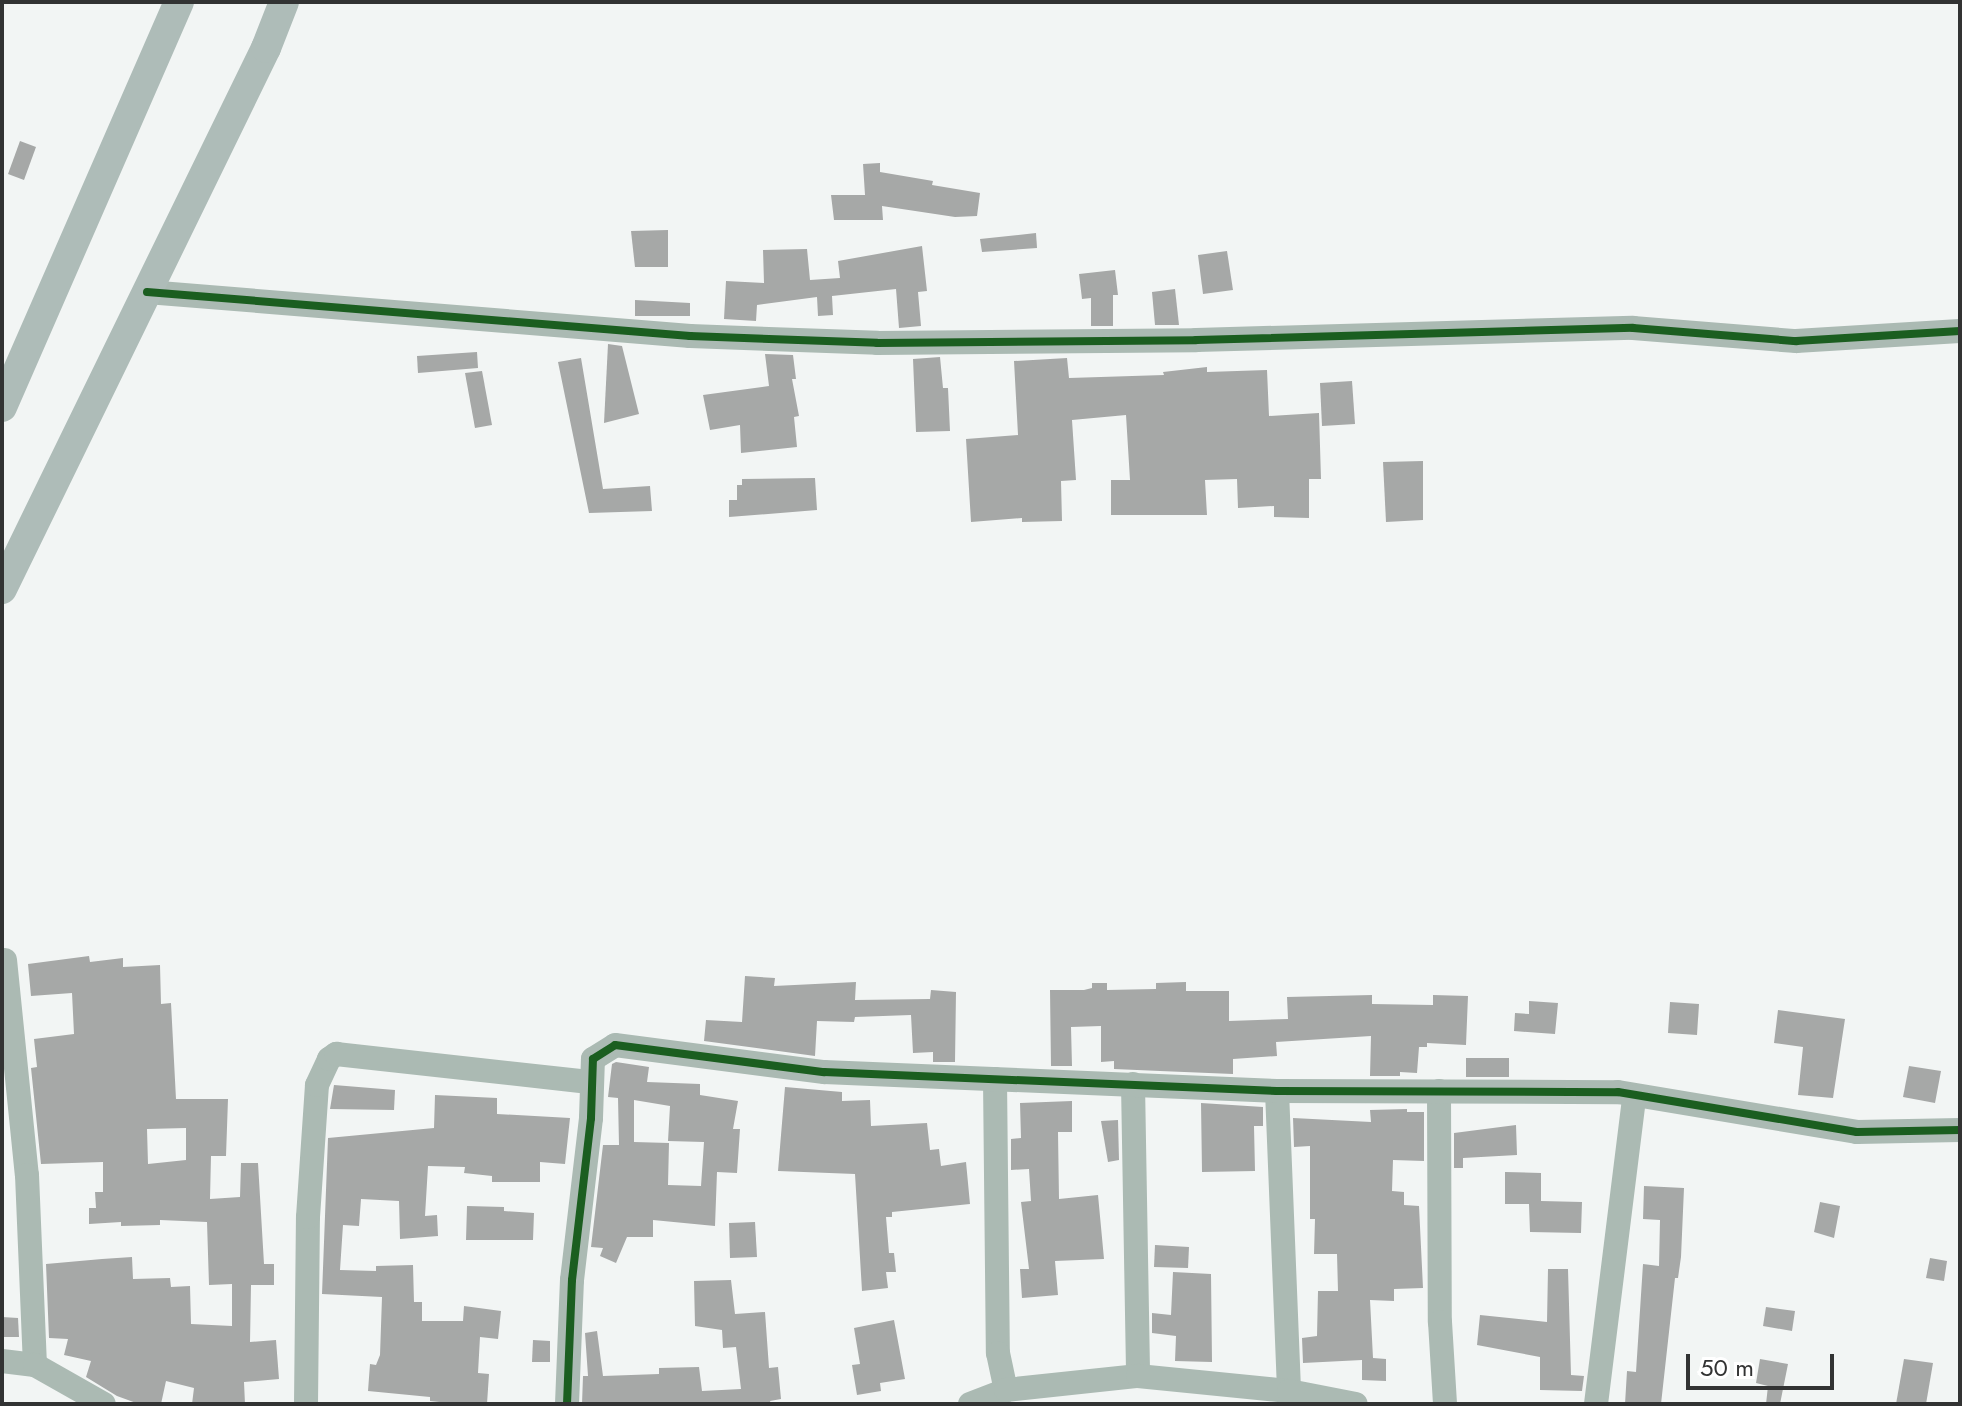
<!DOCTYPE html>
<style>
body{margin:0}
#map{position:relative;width:1962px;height:1406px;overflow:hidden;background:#f2f5f4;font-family:Jost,sans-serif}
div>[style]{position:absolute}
.building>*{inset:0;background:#a6a8a7}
.minor>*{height:24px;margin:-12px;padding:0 12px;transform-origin:12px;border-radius:12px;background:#abbab3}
.major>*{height:30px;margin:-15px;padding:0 15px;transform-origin:15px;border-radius:15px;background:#aebcb8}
.cycleway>*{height:8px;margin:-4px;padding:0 4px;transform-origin:4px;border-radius:4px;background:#1b5e20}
span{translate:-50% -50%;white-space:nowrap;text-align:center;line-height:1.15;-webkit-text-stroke:8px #fff;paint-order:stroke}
.frame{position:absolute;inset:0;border:4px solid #323333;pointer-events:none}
.scale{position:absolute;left:1686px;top:1354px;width:148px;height:36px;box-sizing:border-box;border:4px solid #323333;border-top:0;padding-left:10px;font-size:24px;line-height:28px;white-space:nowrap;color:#323333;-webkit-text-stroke:6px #fff;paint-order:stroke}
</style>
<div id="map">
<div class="building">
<i style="clip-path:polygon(20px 141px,36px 147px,24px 180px,8px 174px)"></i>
<i style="clip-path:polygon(880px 163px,880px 172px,933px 181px,932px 185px,980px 193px,977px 216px,955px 217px,882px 206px,883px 220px,834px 220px,831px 195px,865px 195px,863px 164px)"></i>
<i style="clip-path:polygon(668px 230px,668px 267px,635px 267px,631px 231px)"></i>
<i style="clip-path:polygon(1036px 233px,1037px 248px,982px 252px,980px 239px)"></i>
<i style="clip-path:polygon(922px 246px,927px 291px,918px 292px,921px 326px,899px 328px,896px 289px,832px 296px,833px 315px,818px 316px,817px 297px,757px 305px,756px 321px,724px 319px,726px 281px,764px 283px,763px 250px,807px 249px,810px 280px,840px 278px,838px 261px)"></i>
<i style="clip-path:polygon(1227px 251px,1233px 290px,1203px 294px,1198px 255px)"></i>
<i style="clip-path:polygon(1115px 270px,1118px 295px,1113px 295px,1113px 326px,1091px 326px,1091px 298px,1082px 299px,1079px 274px)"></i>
<i style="clip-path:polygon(1175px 289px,1179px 325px,1155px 325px,1152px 292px)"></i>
<i style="clip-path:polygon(635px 300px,690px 303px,690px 316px,635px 316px)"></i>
<i style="clip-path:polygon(608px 344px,622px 346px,639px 414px,604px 423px)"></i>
<i style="clip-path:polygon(477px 352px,478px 368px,418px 373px,417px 356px)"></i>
<i style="clip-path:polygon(765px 354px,793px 355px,796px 379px,792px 379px,799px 416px,794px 417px,797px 447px,741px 453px,740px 425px,710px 430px,703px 395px,769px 386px)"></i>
<i style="clip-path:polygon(940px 357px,943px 388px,948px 388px,950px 431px,916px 432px,913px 359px)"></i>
<i style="clip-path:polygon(581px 358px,603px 489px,650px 486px,652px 511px,589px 513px,558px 362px)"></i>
<i style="clip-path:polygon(1067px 358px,1069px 378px,1164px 375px,1163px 372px,1207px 367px,1207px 372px,1267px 370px,1269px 416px,1319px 413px,1321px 479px,1309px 479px,1309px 518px,1274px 517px,1274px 506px,1238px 508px,1237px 479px,1205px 480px,1207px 515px,1111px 515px,1111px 480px,1130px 480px,1126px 415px,1072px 420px,1076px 480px,1061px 481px,1062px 521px,1022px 522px,1022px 518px,971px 522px,966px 439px,1018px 435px,1014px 361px)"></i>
<i style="clip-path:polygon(482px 371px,492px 425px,475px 428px,465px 373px)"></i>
<i style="clip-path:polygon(1352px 381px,1355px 424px,1322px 426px,1320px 383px)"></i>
<i style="clip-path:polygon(1423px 461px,1423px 520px,1386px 522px,1383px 462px)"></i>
<i style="clip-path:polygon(815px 478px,817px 510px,729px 517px,729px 500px,737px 500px,737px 485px,742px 485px,742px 479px)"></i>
<i style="clip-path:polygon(evenodd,89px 956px,90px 962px,123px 958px,123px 967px,160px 965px,161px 1004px,171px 1003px,176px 1099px,228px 1099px,226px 1156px,211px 1156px,210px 1199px,240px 1197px,241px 1163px,258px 1163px,264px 1264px,274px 1264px,274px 1285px,251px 1285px,250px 1342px,276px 1340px,279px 1379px,244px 1382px,245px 1404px,192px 1404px,194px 1388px,166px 1381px,161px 1404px,139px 1404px,117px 1396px,86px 1377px,91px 1361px,64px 1355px,68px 1339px,49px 1338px,46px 1264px,102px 1259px,132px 1257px,133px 1279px,170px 1278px,171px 1287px,190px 1286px,191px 1324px,232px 1326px,232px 1284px,209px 1285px,207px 1222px,160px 1220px,160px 1225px,121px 1226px,121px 1222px,89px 1224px,89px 1208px,96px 1208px,95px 1192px,103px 1192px,103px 1162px,41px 1164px,31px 1068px,37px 1067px,34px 1039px,74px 1034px,72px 993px,31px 996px,28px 964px,89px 956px,186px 1128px,186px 1160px,148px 1164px,147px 1129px,186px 1128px)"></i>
<i style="clip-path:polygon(745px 976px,775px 978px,774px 986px,856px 982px,855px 1000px,930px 999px,931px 990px,956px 992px,955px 1062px,933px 1062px,933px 1052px,913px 1053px,911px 1015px,855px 1017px,854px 1022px,817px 1021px,815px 1056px,704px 1041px,706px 1020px,742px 1022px)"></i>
<i style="clip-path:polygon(1186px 982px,1186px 991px,1229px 991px,1229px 1021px,1288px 1019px,1287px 997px,1372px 995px,1372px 1004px,1433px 1005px,1433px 995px,1468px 996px,1466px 1045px,1427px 1043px,1427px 1047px,1419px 1047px,1417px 1073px,1400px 1072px,1400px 1076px,1370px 1076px,1371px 1036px,1276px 1042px,1277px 1056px,1233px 1059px,1233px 1074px,1160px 1071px,1114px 1069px,1114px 1061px,1101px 1062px,1101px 1026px,1071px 1027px,1072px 1066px,1051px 1066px,1050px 990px,1084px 990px,1092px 988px,1092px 983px,1107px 983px,1107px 990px,1156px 989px,1156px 983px)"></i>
<i style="clip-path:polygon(1529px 1001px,1558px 1003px,1555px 1034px,1514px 1031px,1515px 1013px,1529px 1014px)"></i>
<i style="clip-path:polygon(1670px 1002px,1699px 1004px,1697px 1035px,1668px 1033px)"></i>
<i style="clip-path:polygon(1778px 1010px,1845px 1019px,1833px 1098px,1798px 1095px,1803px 1047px,1774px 1043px)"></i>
<i style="clip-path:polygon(1466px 1058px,1509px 1058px,1509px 1077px,1466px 1077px)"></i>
<i style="clip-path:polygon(evenodd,616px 1062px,649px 1067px,647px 1082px,700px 1084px,700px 1095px,738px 1101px,733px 1129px,740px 1129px,737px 1173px,717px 1172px,715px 1226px,653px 1220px,653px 1237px,627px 1237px,616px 1263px,600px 1256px,603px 1248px,591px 1247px,603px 1145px,619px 1145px,618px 1098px,608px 1097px,612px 1064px,616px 1062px,634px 1100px,670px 1106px,668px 1141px,704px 1142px,701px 1186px,668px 1185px,669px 1143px,634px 1142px,634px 1100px)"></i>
<i style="clip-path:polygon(1909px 1066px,1941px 1071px,1935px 1103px,1903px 1097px)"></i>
<i style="clip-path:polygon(334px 1085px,395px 1090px,394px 1110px,330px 1109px)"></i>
<i style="clip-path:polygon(785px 1087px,842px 1092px,842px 1101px,870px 1100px,871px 1126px,927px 1123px,930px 1150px,939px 1149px,941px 1166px,966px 1162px,970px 1204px,892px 1212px,892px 1217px,886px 1217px,889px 1253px,894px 1253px,896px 1272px,886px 1272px,888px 1288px,862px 1291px,855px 1174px,778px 1171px)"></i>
<i style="clip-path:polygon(435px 1095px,497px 1098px,497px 1114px,570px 1118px,565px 1164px,540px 1162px,540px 1182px,492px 1182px,492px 1176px,464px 1173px,465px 1167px,428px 1166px,425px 1216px,437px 1215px,438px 1236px,400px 1239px,399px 1201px,361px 1199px,359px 1226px,343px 1225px,340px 1270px,376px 1271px,376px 1266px,413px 1265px,414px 1302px,422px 1302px,422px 1321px,463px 1321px,464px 1306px,501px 1311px,498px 1339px,480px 1337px,478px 1373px,489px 1374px,487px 1404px,458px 1404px,430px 1401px,430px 1397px,368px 1391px,370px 1364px,376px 1365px,380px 1355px,382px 1297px,322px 1294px,328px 1138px,434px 1128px)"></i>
<i style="clip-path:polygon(1072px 1101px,1072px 1132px,1058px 1132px,1059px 1199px,1098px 1195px,1104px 1259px,1055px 1261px,1058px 1295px,1022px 1298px,1020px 1269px,1029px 1269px,1021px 1202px,1031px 1201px,1029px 1169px,1011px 1170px,1011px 1139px,1021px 1138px,1020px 1103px)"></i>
<i style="clip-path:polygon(1201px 1103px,1263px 1107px,1263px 1126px,1254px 1126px,1255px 1171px,1202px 1172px)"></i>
<i style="clip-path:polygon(1407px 1109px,1407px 1112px,1424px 1112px,1424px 1161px,1393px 1160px,1392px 1191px,1404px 1192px,1404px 1205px,1419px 1206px,1423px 1288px,1394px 1289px,1394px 1301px,1370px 1300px,1373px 1358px,1386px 1359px,1386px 1381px,1362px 1380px,1362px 1360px,1303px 1363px,1302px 1338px,1317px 1336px,1318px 1291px,1338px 1291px,1337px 1254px,1314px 1254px,1315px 1219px,1310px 1219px,1310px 1146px,1294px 1147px,1293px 1118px,1371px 1122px,1370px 1110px)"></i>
<i style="clip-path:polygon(1118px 1120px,1119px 1160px,1108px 1162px,1101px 1121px)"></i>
<i style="clip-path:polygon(1516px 1125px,1517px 1155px,1463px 1158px,1463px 1168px,1454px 1168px,1454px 1133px)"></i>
<i style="clip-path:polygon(1505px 1172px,1541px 1173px,1541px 1201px,1582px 1202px,1581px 1233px,1530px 1232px,1529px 1204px,1505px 1204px)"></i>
<i style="clip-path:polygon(1644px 1186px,1684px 1188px,1681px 1257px,1678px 1278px,1675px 1278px,1661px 1404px,1625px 1404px,1627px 1371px,1636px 1372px,1643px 1264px,1659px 1266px,1660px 1220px,1643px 1219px)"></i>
<i style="clip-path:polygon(1820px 1202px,1840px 1206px,1834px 1238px,1814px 1232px)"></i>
<i style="clip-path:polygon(467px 1206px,504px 1207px,504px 1211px,534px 1213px,533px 1240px,466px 1240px)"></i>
<i style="clip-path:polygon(755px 1222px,757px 1257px,730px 1258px,729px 1223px)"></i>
<i style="clip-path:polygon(1155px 1245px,1189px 1247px,1188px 1268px,1154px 1267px)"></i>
<i style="clip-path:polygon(1930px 1258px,1947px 1261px,1944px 1281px,1926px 1278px)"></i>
<i style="clip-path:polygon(1548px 1269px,1568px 1269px,1571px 1375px,1584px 1376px,1582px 1391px,1540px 1390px,1540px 1357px,1477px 1345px,1480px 1315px,1547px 1322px)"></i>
<i style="clip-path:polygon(1173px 1272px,1211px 1274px,1212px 1362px,1175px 1361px,1176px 1336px,1152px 1333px,1152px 1313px,1171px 1315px)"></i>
<i style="clip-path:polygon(731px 1280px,735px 1314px,765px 1312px,769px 1368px,778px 1367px,781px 1399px,770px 1401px,771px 1404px,582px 1404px,583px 1376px,588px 1376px,585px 1333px,597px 1331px,603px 1376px,659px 1374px,659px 1368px,699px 1367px,702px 1391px,741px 1389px,736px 1347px,723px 1348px,722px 1330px,695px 1326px,694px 1281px)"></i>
<i style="clip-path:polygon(1766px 1307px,1795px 1311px,1792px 1331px,1763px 1326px)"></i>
<i style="clip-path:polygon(2px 1317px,18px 1318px,19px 1337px,2px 1337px)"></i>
<i style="clip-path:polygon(894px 1320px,905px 1379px,880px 1383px,881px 1391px,857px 1395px,852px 1365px,860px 1364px,854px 1328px)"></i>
<i style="clip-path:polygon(533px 1340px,550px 1341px,550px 1362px,532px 1362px)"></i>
<i style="clip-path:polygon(1760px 1359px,1788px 1364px,1780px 1404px,1766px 1404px,1768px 1386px,1756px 1383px)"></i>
<i style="clip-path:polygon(1904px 1359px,1933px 1363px,1926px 1404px,1896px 1404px)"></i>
</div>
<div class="minor">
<i style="left:147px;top:292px;width:545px;rotate:4.63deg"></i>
<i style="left:690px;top:336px;width:187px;rotate:2.1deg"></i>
<i style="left:877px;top:343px;width:319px;rotate:-0.5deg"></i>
<i style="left:1196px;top:340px;width:437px;rotate:-1.6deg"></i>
<i style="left:1633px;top:328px;width:164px;rotate:4.6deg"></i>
<i style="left:1796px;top:341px;width:164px;rotate:-3.5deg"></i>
<i style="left:5px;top:960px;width:216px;rotate:84.2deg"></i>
<i style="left:27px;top:1175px;width:190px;rotate:87.6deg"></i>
<i style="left:995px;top:1079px;width:274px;rotate:89.4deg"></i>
<i style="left:998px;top:1353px;width:38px;rotate:78deg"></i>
<i style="left:1133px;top:1084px;width:292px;rotate:89deg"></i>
<i style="left:1277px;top:1091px;width:300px;rotate:87.7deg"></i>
<i style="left:1439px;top:1091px;width:231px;rotate:89.8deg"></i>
<i style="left:1440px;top:1322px;width:82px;rotate:86.5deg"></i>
<i style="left:2px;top:1361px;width:33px;rotate:7deg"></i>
<i style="left:35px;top:1365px;width:79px;rotate:29.5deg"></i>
<i style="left:306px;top:1404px;width:187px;rotate:-89.4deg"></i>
<i style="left:308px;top:1217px;width:132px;rotate:-86.1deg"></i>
<i style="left:317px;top:1085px;width:29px;rotate:-65deg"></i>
<i style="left:329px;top:1059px;width:9px;rotate:-36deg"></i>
<i style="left:336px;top:1054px;width:257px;rotate:6.3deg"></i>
<i style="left:567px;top:1404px;width:124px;rotate:-87.7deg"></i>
<i style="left:572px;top:1280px;width:163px;rotate:-83.3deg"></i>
<i style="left:591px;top:1118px;width:59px;rotate:-88.1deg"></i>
<i style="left:593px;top:1059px;width:26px;rotate:-32deg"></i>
<i style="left:615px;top:1045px;width:211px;rotate:7.4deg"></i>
<i style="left:824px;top:1072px;width:453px;rotate:2.4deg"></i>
<i style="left:1277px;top:1091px;width:341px;rotate:0.2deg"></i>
<i style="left:1618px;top:1092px;width:242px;rotate:9.5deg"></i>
<i style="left:1857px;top:1132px;width:103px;rotate:-1.1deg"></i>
<i style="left:970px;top:1404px;width:39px;rotate:-21deg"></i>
<i style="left:1006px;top:1390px;width:133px;rotate:-6.1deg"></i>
<i style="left:1138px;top:1376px;width:152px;rotate:5.7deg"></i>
<i style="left:1289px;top:1391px;width:68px;rotate:11deg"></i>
<i style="left:1596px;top:1404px;width:309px;rotate:-82.9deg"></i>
</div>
<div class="major">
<i style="left:2px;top:407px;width:442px;rotate:-66.4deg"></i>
<i style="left:2px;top:589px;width:602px;rotate:-63.99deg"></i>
<i style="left:266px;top:48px;width:49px;rotate:-68.6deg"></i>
</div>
<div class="cycleway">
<i style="left:147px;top:292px;width:545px;rotate:4.63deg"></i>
<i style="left:690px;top:336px;width:187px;rotate:2.1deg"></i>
<i style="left:877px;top:343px;width:319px;rotate:-0.5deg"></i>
<i style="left:1196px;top:340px;width:437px;rotate:-1.6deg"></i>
<i style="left:1633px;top:328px;width:164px;rotate:4.6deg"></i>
<i style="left:1796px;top:341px;width:164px;rotate:-3.5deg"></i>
<i style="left:567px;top:1404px;width:124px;rotate:-87.7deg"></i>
<i style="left:572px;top:1280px;width:163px;rotate:-83.3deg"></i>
<i style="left:591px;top:1118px;width:59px;rotate:-88.1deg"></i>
<i style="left:593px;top:1059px;width:26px;rotate:-32deg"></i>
<i style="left:615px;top:1045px;width:211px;rotate:7.4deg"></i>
<i style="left:824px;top:1072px;width:453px;rotate:2.4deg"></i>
<i style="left:1277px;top:1091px;width:341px;rotate:0.2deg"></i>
<i style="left:1618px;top:1092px;width:242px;rotate:9.5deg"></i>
<i style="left:1857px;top:1132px;width:103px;rotate:-1.1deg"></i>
</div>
<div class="frame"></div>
<div class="scale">50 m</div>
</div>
